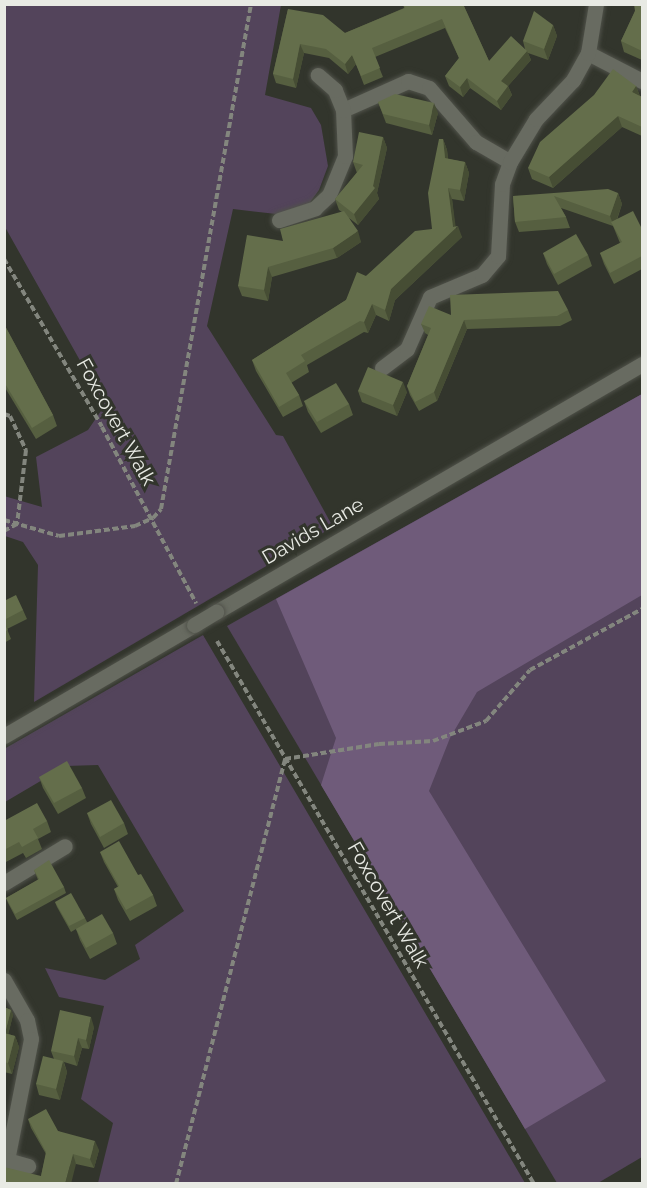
<!DOCTYPE html>
<style>
body{margin:0}
#map{position:relative;width:647px;height:1188px;overflow:hidden;background:#32352c;font-family:Raleway,sans-serif}
div>[style]{position:absolute}
.green>*{inset:0;background:#53445b}
.forest>*{inset:0;background:#6f5b7a}
.path>*{height:4px;margin-top:-2px;transform-origin:0;background:repeating-linear-gradient(90deg,#83867e 0 6px,transparent 0 9px)}
.roads{filter:drop-shadow(0 0 2px #50524a) drop-shadow(0 0 2px #50524a)}
.minor>*{height:15px;margin:-7.5px;padding:0 7.5px;transform-origin:7.5px;border-radius:7.5px;background:#686b61}
.bridges{filter:drop-shadow(0 0 2px #50524a) drop-shadow(0 0 2px #50524a)}
.minor-bridge>*{height:15px;margin:-7.5px;padding:0 7.5px;transform-origin:7.5px;border-radius:7.5px;background:#686b61}
.wall>*{inset:0;background:#565f40}
.shaded-wall>*{inset:0;background:#464d34}
.building>*{inset:0;background:#646e4b}
span{translate:-50% -50%;white-space:nowrap;text-align:center;line-height:1.15;-webkit-text-stroke:6px #32352c;paint-order:stroke}
.street-label{font-size:20px;color:#e8eae4}
.frame{position:absolute;inset:0;border:6px solid #e8eae4;pointer-events:none}
</style>
<div id="map">
<div class="green">
<i style="clip-path:polygon(5px 5px,281px 5px,265px 95px,311px 108px,321px 125px,328px 166px,319px 190px,305px 209px,285px 215px,233px 209px,207px 326px,276px 435px,283px 436px,333px 527px,34px 702px,38px 565px,23px 542px,5px 536px,4px 496px,42px 507px,36px 457px,88px 430px,105px 405px,5px 227px)"></i>
<i style="clip-path:polygon(642px 394px,642px 1157px,598px 1183px,557px 1183px,227px 626px)"></i>
<i style="clip-path:polygon(203px 635px,525px 1183px,98px 1183px,113px 1123px,81px 1099px,104px 1006px,59px 997px,45px 968px,105px 980px,140px 959px,135px 945px,184px 911px,98px 765px,66px 766px,5px 802px,4px 749px)"></i>
</div>
<div class="forest">
<i style="clip-path:polygon(642px 394px,642px 595px,477px 692px,450px 738px,429px 791px,606px 1081px,525px 1129px,321px 785px,336px 738px,276px 599px)"></i>
</div>
<div class="path">
<i style="left:4px;top:259px;width:194px;rotate:59.7deg"></i>
<i style="left:102px;top:427px;width:200px;rotate:61.9deg"></i>
<i style="left:4px;top:414px;width:6px;rotate:18deg"></i>
<i style="left:10px;top:416px;width:38px;rotate:65deg"></i>
<i style="left:26px;top:450px;width:75px;rotate:96.9deg"></i>
<i style="left:17px;top:524px;width:15px;rotate:152deg"></i>
<i style="left:4px;top:520px;width:57px;rotate:16.2deg"></i>
<i style="left:59px;top:536px;width:77px;rotate:-7.5deg"></i>
<i style="left:135px;top:526px;width:20px;rotate:-24deg"></i>
<i style="left:153px;top:518px;width:12px;rotate:-48deg"></i>
<i style="left:161px;top:509px;width:513px;rotate:-79.89deg"></i>
<i style="left:217px;top:641px;width:629px;rotate:59.72deg"></i>
<i style="left:176px;top:1184px;width:439px;rotate:-75.6deg"></i>
<i style="left:285px;top:759px;width:95px;rotate:-9.1deg"></i>
<i style="left:379px;top:744px;width:54px;rotate:-3.2deg"></i>
<i style="left:433px;top:741px;width:57px;rotate:-20.7deg"></i>
<i style="left:486px;top:721px;width:67px;rotate:-49.2deg"></i>
<i style="left:530px;top:670px;width:128px;rotate:-28.6deg"></i>
</div>
<div class="roads">
<div class="minor">
<i style="left:588px;top:53px;width:61px;rotate:27.4deg"></i>
<i style="left:343px;top:110px;width:71px;rotate:-24deg"></i>
<i style="left:408px;top:81px;width:22px;rotate:18deg"></i>
<i style="left:429px;top:88px;width:72px;rotate:49deg"></i>
<i style="left:476px;top:142px;width:39px;rotate:30deg"></i>
<i style="left:279px;top:220px;width:38px;rotate:-18deg"></i>
<i style="left:315px;top:208px;width:19px;rotate:-43deg"></i>
<i style="left:329px;top:195px;width:42px;rotate:-67.7deg"></i>
<i style="left:345px;top:156px;width:46px;rotate:-92.5deg"></i>
<i style="left:343px;top:110px;width:22px;rotate:-112deg"></i>
<i style="left:335px;top:90px;width:23px;rotate:-139deg"></i>
<i style="left:382px;top:368px;width:31px;rotate:-37deg"></i>
<i style="left:407px;top:349px;width:57px;rotate:-66.1deg"></i>
<i style="left:430px;top:297px;width:56px;rotate:-22.9deg"></i>
<i style="left:482px;top:275px;width:25px;rotate:-50deg"></i>
<i style="left:498px;top:256px;width:72px;rotate:-86.8deg"></i>
<i style="left:502px;top:184px;width:23px;rotate:-70deg"></i>
<i style="left:510px;top:162px;width:50px;rotate:-58.8deg"></i>
<i style="left:536px;top:119px;width:54px;rotate:-46.5deg"></i>
<i style="left:573px;top:80px;width:31px;rotate:-61deg"></i>
<i style="left:588px;top:53px;width:50px;rotate:-80.7deg"></i>
<i style="left:216px;top:612px;width:493px;rotate:-30.2deg"></i>
<i style="left:4px;top:736px;width:220px;rotate:-30.3deg"></i>
<i style="left:4px;top:883px;width:71px;rotate:-31.2deg"></i>
<i style="left:4px;top:980px;width:46px;rotate:60.1deg"></i>
<i style="left:27px;top:1020px;width:19px;rotate:78deg"></i>
<i style="left:31px;top:1039px;width:123px;rotate:101.2deg"></i>
<i style="left:7px;top:1160px;width:22px;rotate:16deg"></i>
</div>
</div>
<div class="bridges">
<div class="minor-bridge">
<i style="left:194px;top:625px;width:26px;rotate:-31deg"></i>
</div>
</div>
<div class="wall">
<i style="clip-path:polygon(403px 4px,463px 4px,489px 61px,525px 49px,523px 41px,553px 25px,557px 36px,548px 60px,528px 53px,531px 60px,508px 86px,512px 95px,501px 110px,470px 88px,463px 97px,449px 86px,445px 76px,459px 58px,445px 28px,375px 57px,383px 77px,364px 85px,356px 64px,348px 74px,329px 58px,304px 53px,296px 88px,276px 83px,273px 74px,288px 9px,345px 33px,404px 8px)"></i>
<i style="clip-path:polygon(642px 4px,642px 60px,624px 52px,621px 41px,635px 11px)"></i>
<i style="clip-path:polygon(636px 86px,640px 96px,642px 97px,642px 136px,622px 127px,553px 188px,532px 179px,528px 168px)"></i>
<i style="clip-path:polygon(378px 102px,438px 113px,432px 135px,386px 123px)"></i>
<i style="clip-path:polygon(383px 137px,387px 148px,377px 193px,379px 199px,358px 225px,349px 218px,361px 242px,337px 258px,272px 277px,268px 301px,242px 296px,238px 286px,283px 241px,342px 212px,339px 210px,335px 199px,357px 173px,353px 162px)"></i>
<i style="clip-path:polygon(443px 139px,447px 150px,448px 159px,465px 162px,469px 173px,464px 201px,452px 199px,455px 227px,462px 237px,395px 300px,389px 321px,376px 315px,368px 333px,364px 332px,307px 365px,309px 372px,291px 383px,299px 395px,303px 406px,283px 417px,256px 371px,252px 360px,346px 300px,366px 276px,432px 229px)"></i>
<i style="clip-path:polygon(618px 193px,622px 204px,617px 220px,642px 229px,642px 269px,614px 284px,604px 264px,600px 253px,620px 243px,613px 226px,561px 208px,566px 217px,570px 228px,519px 232px,515px 222px,513px 196px)"></i>
<i style="clip-path:polygon(543px 253px,588px 255px,592px 266px,558px 285px,547px 264px)"></i>
<i style="clip-path:polygon(568px 310px,572px 320px,560px 326px,467px 329px,437px 401px,419px 411px,410px 395px,407px 386px,428px 335px,425px 333px,421px 324px,451px 315px)"></i>
<i style="clip-path:polygon(4px 324px,53px 415px,57px 426px,36px 439px,4px 386px)"></i>
<i style="clip-path:polygon(358px 391px,407px 392px,397px 416px,362px 402px)"></i>
<i style="clip-path:polygon(304px 401px,349px 404px,353px 415px,321px 433px,308px 412px)"></i>
<i style="clip-path:polygon(4px 601px,23px 610px,27px 619px,7px 629px,11px 639px,4px 643px)"></i>
<i style="clip-path:polygon(39px 777px,82px 788px,86px 798px,58px 814px,43px 788px)"></i>
<i style="clip-path:polygon(87px 813px,124px 823px,128px 834px,104px 848px,91px 824px)"></i>
<i style="clip-path:polygon(4px 821px,47px 821px,51px 832px,38px 839px,42px 849px,26px 858px,23px 853px,4px 863px)"></i>
<i style="clip-path:polygon(100px 852px,138px 875px,153px 895px,157px 906px,130px 921px,118px 900px,114px 889px,118px 887px,104px 862px)"></i>
<i style="clip-path:polygon(34px 870px,64px 887px,66px 893px,17px 920px,8px 903px,6px 898px,38px 880px)"></i>
<i style="clip-path:polygon(55px 902px,85px 918px,87px 922px,113px 933px,117px 944px,90px 959px,80px 940px,76px 929px,71px 932px,57px 907px)"></i>
<i style="clip-path:polygon(4px 1007px,11px 1010px,13px 1015px,8px 1034px,15px 1036px,19px 1047px,12px 1074px,4px 1072px)"></i>
<i style="clip-path:polygon(94px 1027px,89px 1049px,82px 1048px,77px 1066px,64px 1062px,67px 1072px,60px 1100px,39px 1095px,36px 1084px,54px 1059px,51px 1051px)"></i>
<i style="clip-path:polygon(28px 1119px,58px 1131px,99px 1150px,94px 1168px,76px 1164px,41px 1176px,46px 1154px,31px 1128px)"></i>
</div>
<div class="shaded-wall">
<i style="clip-path:polygon(553px 25px,557px 36px,548px 60px,544px 49px)"></i>
<i style="clip-path:polygon(300px 44px,304px 53px,296px 88px,293px 79px)"></i>
<i style="clip-path:polygon(527px 51px,531px 60px,508px 86px,512px 95px,501px 110px,497px 101px,501px 81px)"></i>
<i style="clip-path:polygon(352px 55px,356px 64px,348px 74px,345px 64px)"></i>
<i style="clip-path:polygon(467px 78px,470px 88px,463px 97px,460px 87px)"></i>
<i style="clip-path:polygon(636px 86px,640px 97px,632px 92px)"></i>
<i style="clip-path:polygon(434px 103px,438px 113px,432px 135px,429px 125px)"></i>
<i style="clip-path:polygon(618px 116px,622px 127px,553px 188px,549px 177px)"></i>
<i style="clip-path:polygon(383px 137px,387px 148px,377px 193px,379px 199px,358px 225px,354px 214px,373px 186px)"></i>
<i style="clip-path:polygon(443px 139px,447px 150px,449px 169px,445px 158px)"></i>
<i style="clip-path:polygon(465px 162px,469px 173px,464px 201px,460px 190px)"></i>
<i style="clip-path:polygon(448px 188px,452px 199px,456px 229px,458px 226px,462px 237px,395px 300px,389px 321px,385px 310px,391px 289px,453px 227px)"></i>
<i style="clip-path:polygon(618px 193px,622px 204px,614px 227px,610px 216px)"></i>
<i style="clip-path:polygon(358px 231px,361px 242px,337px 258px,333px 248px)"></i>
<i style="clip-path:polygon(268px 267px,272px 277px,268px 301px,264px 290px)"></i>
<i style="clip-path:polygon(372px 304px,376px 315px,368px 333px,364px 322px)"></i>
<i style="clip-path:polygon(464px 320px,467px 329px,437px 401px,434px 392px)"></i>
<i style="clip-path:polygon(403px 382px,407px 392px,397px 416px,393px 405px)"></i>
<i style="clip-path:polygon(11px 1010px,13px 1015px,7px 1040px,5px 1034px)"></i>
<i style="clip-path:polygon(91px 1017px,94px 1027px,89px 1049px,86px 1040px)"></i>
<i style="clip-path:polygon(15px 1036px,19px 1047px,12px 1074px,8px 1063px)"></i>
<i style="clip-path:polygon(78px 1038px,82px 1048px,77px 1066px,74px 1056px)"></i>
<i style="clip-path:polygon(63px 1061px,67px 1072px,60px 1100px,56px 1089px)"></i>
<i style="clip-path:polygon(95px 1141px,99px 1150px,94px 1168px,90px 1159px)"></i>
<i style="clip-path:polygon(73px 1154px,76px 1164px,71px 1184px,65px 1184px)"></i>
</div>
<div class="building">
<i style="clip-path:polygon(403px 4px,463px 4px,489px 61px,511px 36px,527px 51px,501px 81px,508px 86px,497px 101px,467px 78px,460px 87px,445px 76px,459px 58px,442px 19px,372px 48px,380px 68px,361px 76px,352px 55px,345px 64px,326px 49px,300px 44px,293px 79px,273px 74px,288px 9px,323px 15px,345px 33px,405px 8px)"></i>
<i style="clip-path:polygon(634px 4px,642px 4px,642px 51px,621px 41px,635px 11px)"></i>
<i style="clip-path:polygon(534px 11px,553px 25px,544px 49px,523px 41px)"></i>
<i style="clip-path:polygon(613px 69px,636px 86px,632px 92px,642px 97px,642px 127px,618px 116px,549px 177px,528px 168px,540px 142px,594px 95px)"></i>
<i style="clip-path:polygon(395px 94px,434px 103px,429px 125px,383px 114px,378px 102px)"></i>
<i style="clip-path:polygon(359px 132px,383px 137px,373px 186px,375px 188px,354px 214px,335px 199px,363px 165px,353px 162px)"></i>
<i style="clip-path:polygon(439px 139px,443px 139px,445px 158px,465px 162px,460px 190px,448px 188px,453px 227px,458px 226px,391px 289px,385px 310px,372px 304px,364px 322px,360px 321px,301px 355px,305px 361px,286px 373px,299px 395px,279px 407px,252px 360px,346px 300px,357px 272px,366px 276px,415px 231px,432px 229px,428px 193px)"></i>
<i style="clip-path:polygon(608px 189px,618px 193px,610px 216px,554px 196px,566px 217px,515px 222px,513px 196px)"></i>
<i style="clip-path:polygon(344px 211px,358px 231px,333px 248px,268px 267px,264px 290px,238px 286px,247px 235px,283px 241px,280px 229px)"></i>
<i style="clip-path:polygon(633px 211px,642px 229px,642px 256px,610px 273px,600px 253px,622px 242px,611px 222px)"></i>
<i style="clip-path:polygon(576px 234px,588px 255px,554px 274px,543px 253px)"></i>
<i style="clip-path:polygon(558px 291px,568px 310px,557px 316px,464px 320px,434px 392px,415px 402px,407px 386px,431px 328px,421px 324px,429px 306px,451px 315px,450px 295px)"></i>
<i style="clip-path:polygon(4px 324px,53px 415px,32px 428px,4px 382px)"></i>
<i style="clip-path:polygon(368px 367px,403px 382px,393px 405px,358px 391px)"></i>
<i style="clip-path:polygon(336px 383px,349px 404px,317px 422px,304px 401px)"></i>
<i style="clip-path:polygon(16px 595px,23px 610px,4px 620px,4px 601px)"></i>
<i style="clip-path:polygon(4px 624px,8px 630px,4px 632px)"></i>
<i style="clip-path:polygon(67px 761px,82px 788px,54px 803px,39px 777px)"></i>
<i style="clip-path:polygon(111px 800px,124px 823px,100px 837px,87px 813px)"></i>
<i style="clip-path:polygon(37px 803px,47px 821px,33px 829px,38px 838px,22px 847px,19px 842px,4px 850px,4px 821px)"></i>
<i style="clip-path:polygon(119px 841px,138px 875px,141px 874px,153px 895px,126px 910px,114px 889px,119px 886px,100px 852px)"></i>
<i style="clip-path:polygon(49px 860px,64px 887px,15px 914px,6px 898px,39px 879px,34px 870px)"></i>
<i style="clip-path:polygon(71px 893px,85px 918px,69px 926px,55px 902px)"></i>
<i style="clip-path:polygon(102px 914px,113px 933px,86px 948px,76px 929px)"></i>
<i style="clip-path:polygon(4px 1007px,11px 1010px,5px 1033px,4px 1033px)"></i>
<i style="clip-path:polygon(60px 1010px,91px 1017px,86px 1040px,78px 1038px,74px 1056px,51px 1051px)"></i>
<i style="clip-path:polygon(4px 1033px,15px 1036px,8px 1063px,4px 1062px)"></i>
<i style="clip-path:polygon(43px 1056px,63px 1061px,56px 1089px,36px 1084px)"></i>
<i style="clip-path:polygon(46px 1109px,58px 1131px,95px 1141px,90px 1159px,73px 1154px,65px 1184px,4px 1184px,4px 1167px,41px 1176px,46px 1152px,28px 1119px)"></i>
</div>
<div class="street-label">
<span style="left:116px;top:422px;rotate:61deg">Foxcovert Walk</span>
<span style="left:313px;top:531px;rotate:-30deg">Davids Lane</span>
<span style="left:388px;top:905px;rotate:60deg">Foxcovert Walk</span>
</div>
<div class="frame"></div>
</div>
